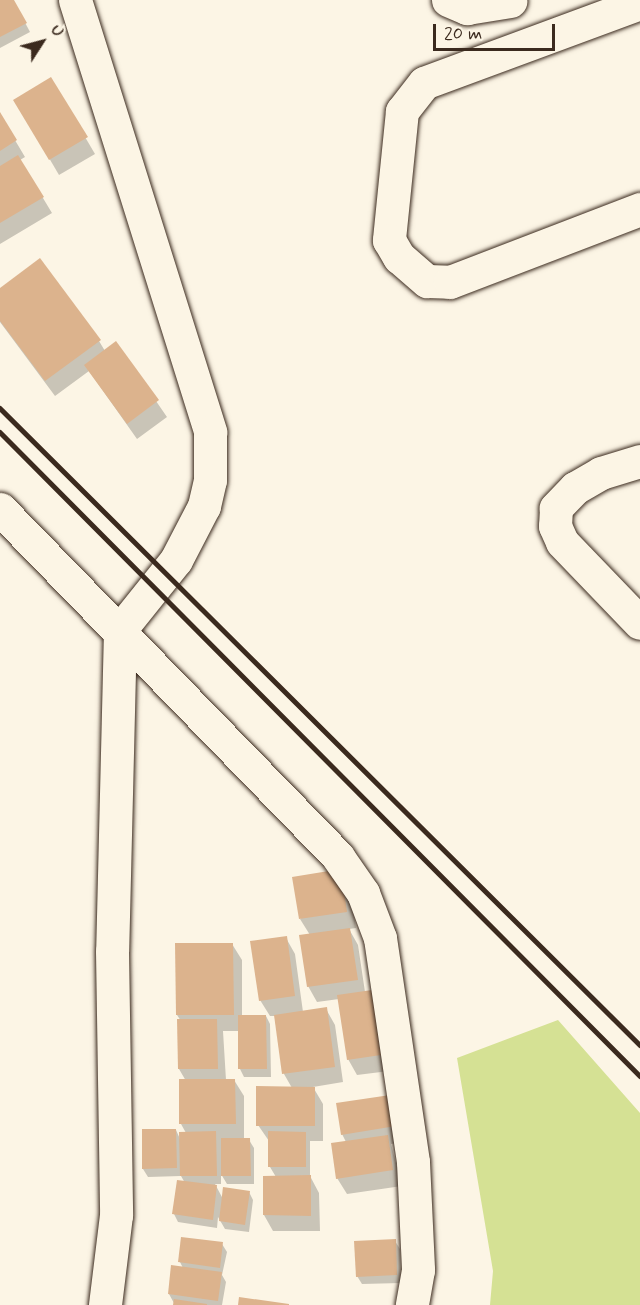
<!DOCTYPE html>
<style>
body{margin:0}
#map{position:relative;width:640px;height:1305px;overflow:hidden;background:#fcf5e5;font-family:Mynerve,sans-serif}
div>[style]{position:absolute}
.green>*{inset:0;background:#d5e194}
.shadow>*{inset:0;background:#0003}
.building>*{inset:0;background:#dcb38d}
.roads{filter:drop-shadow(0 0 2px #3b2a1e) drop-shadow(0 0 2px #3b2a1e)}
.street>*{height:33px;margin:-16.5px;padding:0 16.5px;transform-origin:16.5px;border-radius:16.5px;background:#fcf5e5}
.rail>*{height:4.5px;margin:-2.25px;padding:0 2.25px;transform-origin:2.25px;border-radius:2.25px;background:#3b2a1e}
span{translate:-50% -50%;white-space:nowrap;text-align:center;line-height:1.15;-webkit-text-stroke:5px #fcf5e5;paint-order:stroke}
.north{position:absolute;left:12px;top:12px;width:60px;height:60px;-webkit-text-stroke:4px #fcf5e5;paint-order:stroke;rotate:54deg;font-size:16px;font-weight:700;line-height:24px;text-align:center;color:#3b2a1e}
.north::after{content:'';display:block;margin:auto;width:21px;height:27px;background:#3b2a1e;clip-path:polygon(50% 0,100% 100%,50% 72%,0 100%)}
.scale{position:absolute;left:433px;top:24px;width:122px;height:27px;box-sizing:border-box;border:3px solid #3b2a1e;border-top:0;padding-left:8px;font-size:18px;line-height:21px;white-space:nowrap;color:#3b2a1e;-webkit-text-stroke:4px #fcf5e5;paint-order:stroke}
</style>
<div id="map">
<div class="green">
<i style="clip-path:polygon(558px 1020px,640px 1113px,640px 1305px,490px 1305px,493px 1271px,457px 1058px)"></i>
</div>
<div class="shadow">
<i style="clip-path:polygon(0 0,13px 0,30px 32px,0 48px)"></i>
<i style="clip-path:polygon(51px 79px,95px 154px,59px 175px,15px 100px)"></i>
<i style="clip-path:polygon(0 115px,25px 157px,20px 160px,52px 213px,0 244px)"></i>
<i style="clip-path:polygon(0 290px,99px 341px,105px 351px,116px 343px,167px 417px,137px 439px,89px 371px,55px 396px,0 322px)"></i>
<i style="clip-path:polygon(350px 887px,356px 928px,349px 929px,358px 945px,365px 992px,389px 1071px,357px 1075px,348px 1059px,339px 999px,317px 1002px,308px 986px,310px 935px,300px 919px)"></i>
<i style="clip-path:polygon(286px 938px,295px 954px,303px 1012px,326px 1009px,335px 1025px,343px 1082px,313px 1087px,323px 1104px,323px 1141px,310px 1141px,310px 1176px,319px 1193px,320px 1231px,273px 1231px,264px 1215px,276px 1177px,270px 1167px,269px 1141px,258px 1125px,292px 1088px,284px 1074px,276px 1016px,270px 1016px,260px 1000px)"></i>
<i style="clip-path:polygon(232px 944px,242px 960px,242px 1016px,266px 1016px,270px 1024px,271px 1077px,244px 1077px,240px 1069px,239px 1031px,223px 1031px,226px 1080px,234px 1080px,244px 1096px,244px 1140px,249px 1140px,254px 1148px,254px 1184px,227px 1184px,221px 1174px,221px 1184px,215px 1184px,223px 1199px,249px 1192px,253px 1200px,249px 1232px,225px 1229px,218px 1217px,217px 1228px,178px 1222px,174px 1214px,185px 1183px,181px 1176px,148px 1177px,143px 1169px,176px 1130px,180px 1139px,186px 1133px,181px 1124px,180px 1081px,186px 1081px,179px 1069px,181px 1021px,177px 1015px)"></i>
<i style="clip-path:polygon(396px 1095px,410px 1141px,391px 1144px,402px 1186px,347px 1194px,337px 1178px,346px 1142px,342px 1134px)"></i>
<i style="clip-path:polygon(395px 1241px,400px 1249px,401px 1283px,362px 1284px,357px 1276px)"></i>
<i style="clip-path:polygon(222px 1244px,227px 1252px,222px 1275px,226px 1282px,222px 1305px,175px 1305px,169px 1294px,183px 1268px,180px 1262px)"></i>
</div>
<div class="building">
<i style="clip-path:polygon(0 0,14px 0,27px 23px,0 37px)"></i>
<i style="clip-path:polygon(51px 77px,88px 137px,49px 160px,13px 100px)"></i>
<i style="clip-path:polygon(0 112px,17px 140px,0 151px)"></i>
<i style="clip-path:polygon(18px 155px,44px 197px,0 223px,0 166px)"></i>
<i style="clip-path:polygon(40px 258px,101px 340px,45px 381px,0 321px,0 288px)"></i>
<i style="clip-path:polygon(116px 341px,159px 400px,127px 424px,84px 365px)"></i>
<i style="clip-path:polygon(341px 869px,347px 912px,299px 919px,292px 877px)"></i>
<i style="clip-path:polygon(350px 928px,358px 980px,307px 987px,299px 935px)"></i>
<i style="clip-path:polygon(287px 936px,295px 996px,259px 1001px,250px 941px)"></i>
<i style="clip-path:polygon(175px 943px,233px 943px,234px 1015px,176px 1015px)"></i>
<i style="clip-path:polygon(372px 990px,381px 1055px,347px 1060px,337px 995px)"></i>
<i style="clip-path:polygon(327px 1007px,335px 1067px,282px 1074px,274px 1015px)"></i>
<i style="clip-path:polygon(238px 1015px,266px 1015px,267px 1069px,238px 1069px)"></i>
<i style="clip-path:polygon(177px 1019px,217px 1019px,218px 1069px,178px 1069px)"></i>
<i style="clip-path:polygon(179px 1079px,235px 1079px,236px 1124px,179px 1124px)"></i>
<i style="clip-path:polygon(256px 1086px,315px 1087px,315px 1126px,256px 1126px)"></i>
<i style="clip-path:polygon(397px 1094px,402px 1125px,341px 1135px,336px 1103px)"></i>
<i style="clip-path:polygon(142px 1129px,176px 1129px,177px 1168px,142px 1169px)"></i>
<i style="clip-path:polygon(216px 1131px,217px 1176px,180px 1176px,179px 1132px)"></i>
<i style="clip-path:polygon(268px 1131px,306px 1132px,306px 1167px,268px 1167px)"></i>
<i style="clip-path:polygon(388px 1135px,393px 1170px,336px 1179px,331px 1143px)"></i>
<i style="clip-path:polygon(221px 1138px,250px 1138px,251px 1176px,221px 1176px)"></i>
<i style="clip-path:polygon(311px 1175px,311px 1216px,263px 1215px,263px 1176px)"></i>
<i style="clip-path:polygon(177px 1180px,217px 1185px,213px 1220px,172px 1214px)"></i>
<i style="clip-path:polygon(223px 1187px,250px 1191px,245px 1225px,219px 1221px)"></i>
<i style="clip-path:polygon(181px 1237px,223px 1242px,220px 1268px,178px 1262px)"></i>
<i style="clip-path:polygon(396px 1239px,397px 1275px,356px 1277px,354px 1241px)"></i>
<i style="clip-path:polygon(171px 1265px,222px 1272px,218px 1301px,168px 1294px)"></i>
<i style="clip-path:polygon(239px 1297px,289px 1304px,289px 1305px,238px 1305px)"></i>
<i style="clip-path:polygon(174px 1299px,207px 1304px,207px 1305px,173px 1305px)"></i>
</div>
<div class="roads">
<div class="street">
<i style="left:75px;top:0;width:453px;rotate:72.6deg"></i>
<i style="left:210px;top:432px;width:48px;rotate:90deg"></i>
<i style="left:210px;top:480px;width:27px;rotate:103deg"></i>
<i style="left:204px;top:506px;width:61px;rotate:117.4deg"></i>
<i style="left:176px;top:560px;width:90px;rotate:128.7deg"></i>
<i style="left:120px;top:630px;width:321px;rotate:91.4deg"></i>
<i style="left:112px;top:951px;width:264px;rotate:89.1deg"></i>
<i style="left:116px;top:1215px;width:91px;rotate:97deg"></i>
<i style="left:448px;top:0;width:21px;rotate:23deg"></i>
<i style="left:467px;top:8px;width:44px;rotate:-9.2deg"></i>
<i style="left:640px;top:3px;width:230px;rotate:159.7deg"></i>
<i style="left:424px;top:83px;width:36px;rotate:128deg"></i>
<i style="left:402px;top:111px;width:130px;rotate:95.8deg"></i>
<i style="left:389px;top:240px;width:20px;rotate:60deg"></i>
<i style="left:399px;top:257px;width:37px;rotate:41deg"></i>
<i style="left:427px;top:281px;width:23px;rotate:2deg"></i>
<i style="left:450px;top:282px;width:204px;rotate:-21deg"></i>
<i style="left:640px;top:461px;width:41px;rotate:162.9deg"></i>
<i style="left:601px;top:473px;width:30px;rotate:150deg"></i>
<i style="left:575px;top:488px;width:28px;rotate:134deg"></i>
<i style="left:556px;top:508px;width:18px;rotate:93deg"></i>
<i style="left:555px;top:526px;width:17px;rotate:66deg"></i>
<i style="left:562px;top:542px;width:112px;rotate:46.1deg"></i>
<i style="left:0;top:509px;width:485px;rotate:45.8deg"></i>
<i style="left:338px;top:857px;width:44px;rotate:55.2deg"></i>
<i style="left:363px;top:893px;width:48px;rotate:69.3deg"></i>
<i style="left:380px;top:938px;width:226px;rotate:81.6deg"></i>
<i style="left:413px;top:1162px;width:108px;rotate:87.3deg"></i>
<i style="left:418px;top:1270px;width:36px;rotate:100deg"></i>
</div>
</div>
<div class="rail">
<i style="left:0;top:408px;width:903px;rotate:44.87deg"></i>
<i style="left:0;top:432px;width:908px;rotate:45.18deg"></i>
</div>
<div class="north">U</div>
<div class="scale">20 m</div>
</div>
